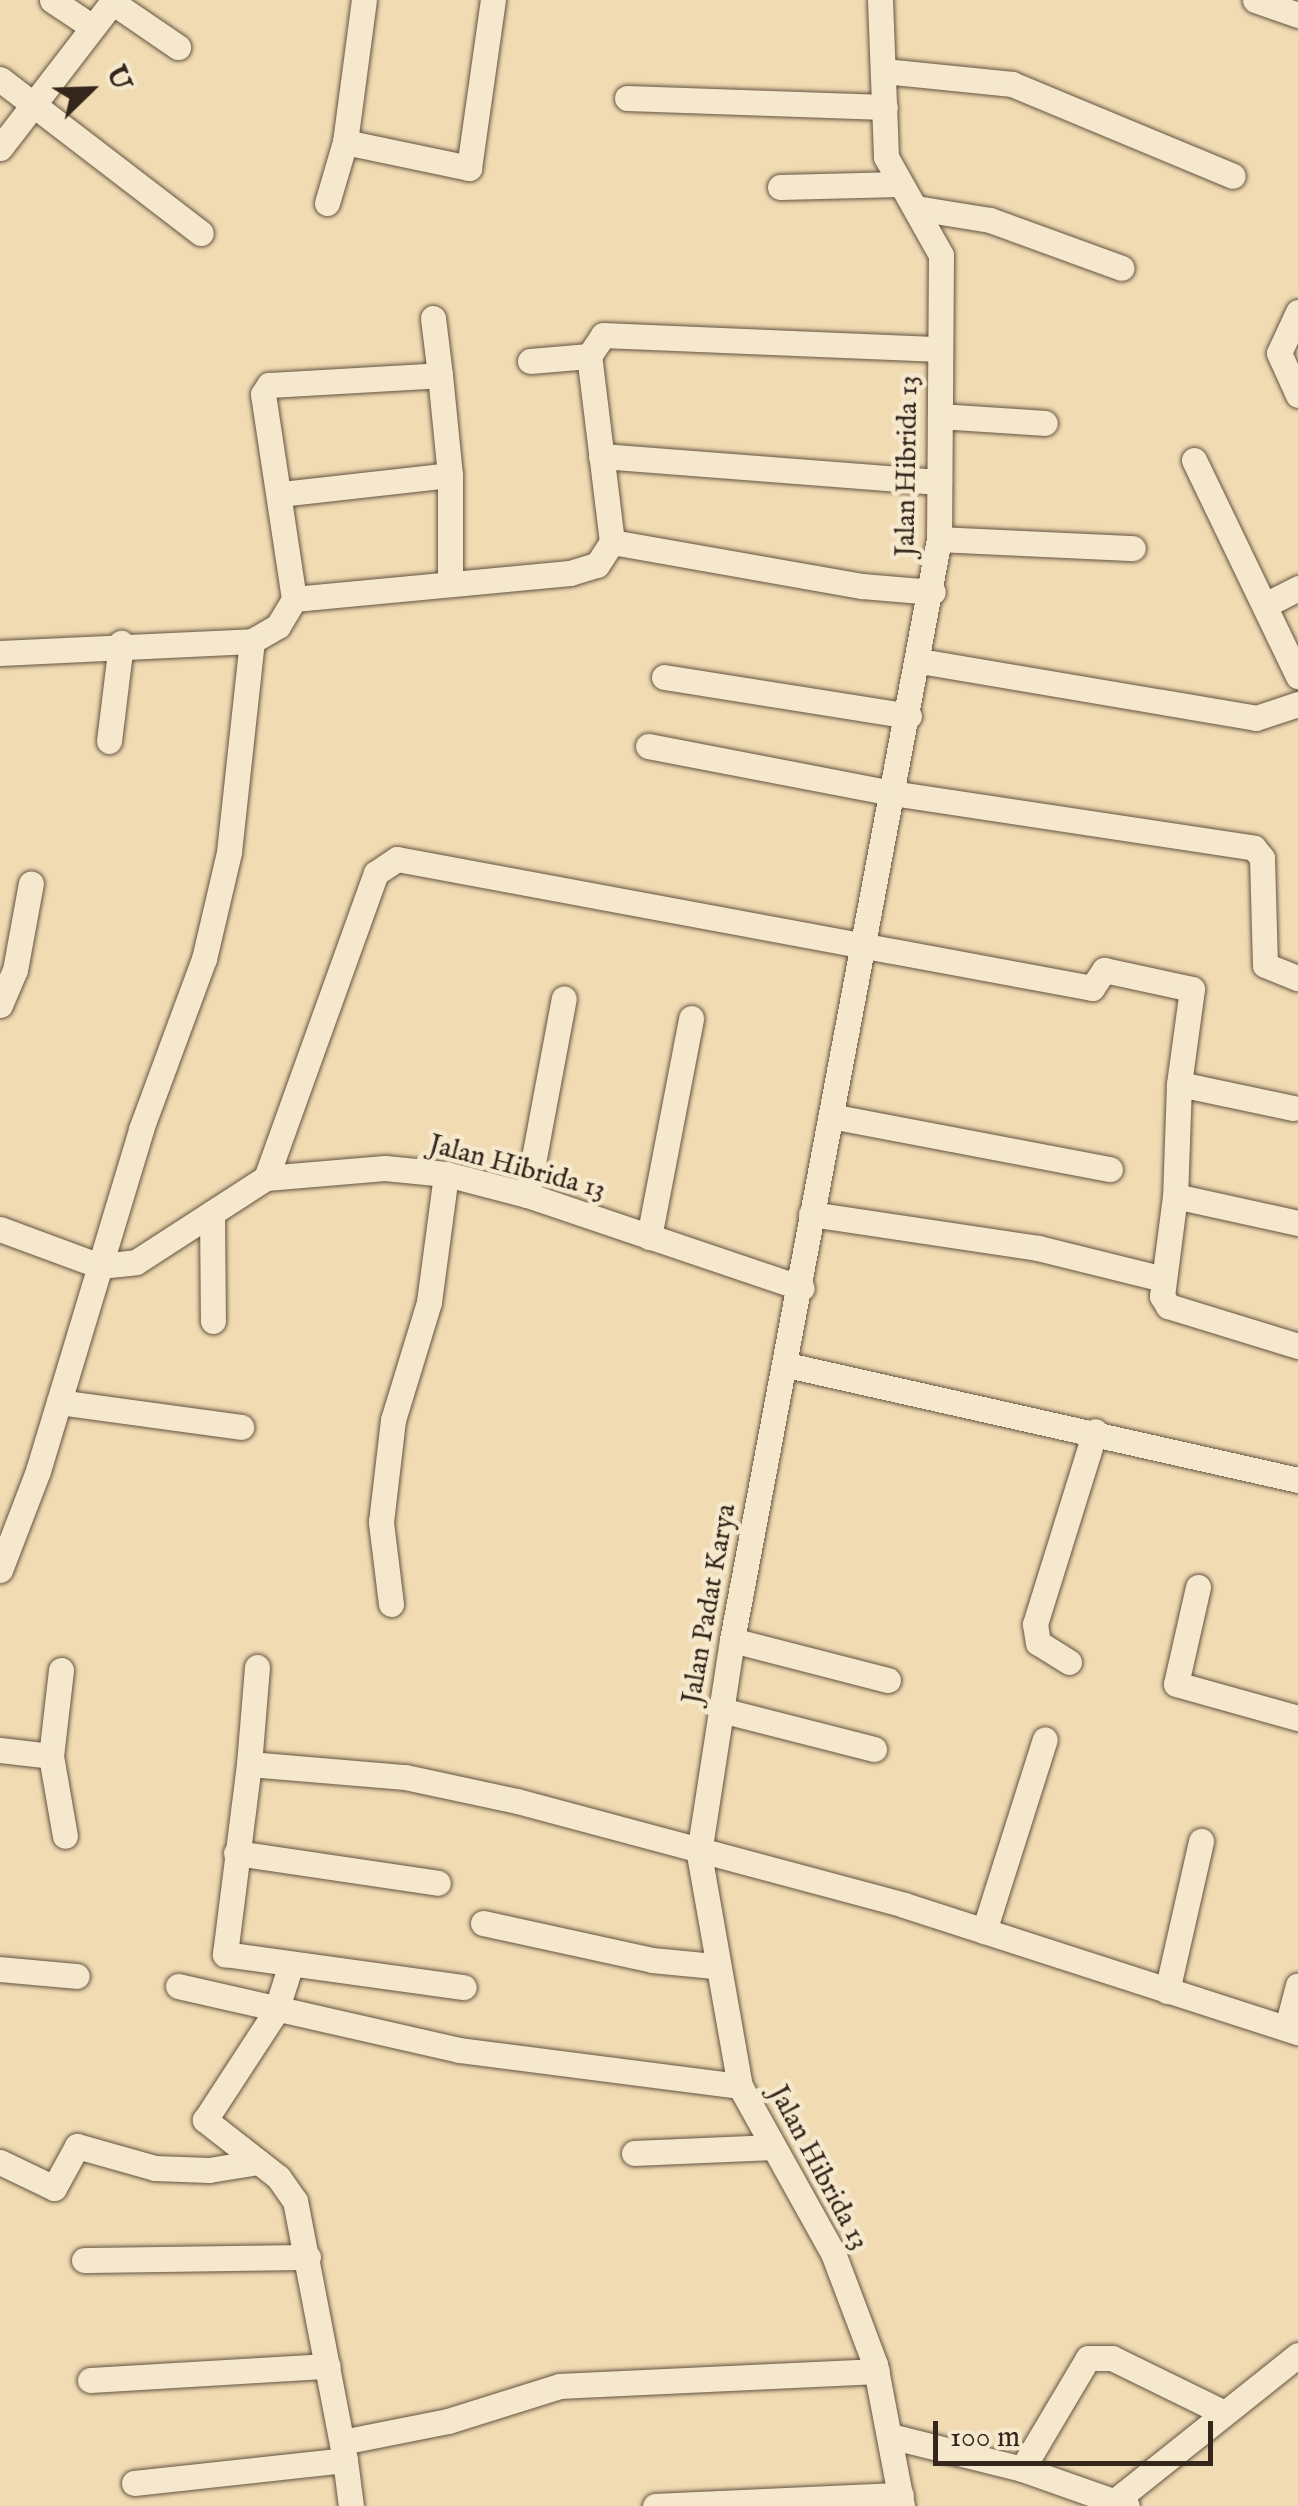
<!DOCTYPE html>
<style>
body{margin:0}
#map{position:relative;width:1298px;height:2506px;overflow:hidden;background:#f0dbb2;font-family:"IM FELL English",serif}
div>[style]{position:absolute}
.roads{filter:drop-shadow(0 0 2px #645342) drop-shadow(0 0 2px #645342)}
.minor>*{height:25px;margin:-12.5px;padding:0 12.5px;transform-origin:12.5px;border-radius:12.5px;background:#f5e8cd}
span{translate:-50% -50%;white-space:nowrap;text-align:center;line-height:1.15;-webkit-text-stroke:9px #f5e8cd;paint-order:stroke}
.street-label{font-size:28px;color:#35261c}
.north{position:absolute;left:40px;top:40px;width:100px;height:100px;-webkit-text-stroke:8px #f5e8cd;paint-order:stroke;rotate:67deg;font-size:28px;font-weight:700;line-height:40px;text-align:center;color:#35261c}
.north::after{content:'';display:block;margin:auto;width:35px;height:45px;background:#35261c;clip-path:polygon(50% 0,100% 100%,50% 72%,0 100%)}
.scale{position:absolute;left:933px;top:2421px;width:280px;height:45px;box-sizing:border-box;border:5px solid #35261c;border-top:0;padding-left:12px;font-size:30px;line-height:35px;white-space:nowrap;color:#35261c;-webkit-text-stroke:8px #f5e8cd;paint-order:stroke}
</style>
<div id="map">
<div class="roads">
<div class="minor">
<i style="left:52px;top:0;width:47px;rotate:33.7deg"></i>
<i style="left:880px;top:0;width:157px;rotate:87.8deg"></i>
<i style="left:886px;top:157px;width:112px;rotate:60.7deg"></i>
<i style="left:941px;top:255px;width:284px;rotate:90.4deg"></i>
<i style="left:939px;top:539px;width:1120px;rotate:100.65deg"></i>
<i style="left:732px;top:1640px;width:217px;rotate:98.8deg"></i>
<i style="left:699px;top:1854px;width:236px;rotate:80deg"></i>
<i style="left:740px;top:2086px;width:191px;rotate:60.9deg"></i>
<i style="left:833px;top:2253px;width:119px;rotate:69.3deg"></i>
<i style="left:875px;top:2364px;width:145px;rotate:79.2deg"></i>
<i style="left:1255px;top:0;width:46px;rotate:19.2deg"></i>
<i style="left:112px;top:2px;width:80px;rotate:34.3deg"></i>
<i style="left:884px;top:71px;width:129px;rotate:5.8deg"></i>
<i style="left:1012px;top:84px;width:239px;rotate:22.6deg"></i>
<i style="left:0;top:79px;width:253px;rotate:37.5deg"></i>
<i style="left:627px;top:98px;width:258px;rotate:2deg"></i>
<i style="left:345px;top:142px;width:127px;rotate:11.8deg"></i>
<i style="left:469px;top:168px;width:170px;rotate:-81.9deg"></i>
<i style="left:0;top:148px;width:187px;rotate:-52.4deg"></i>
<i style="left:780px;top:187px;width:120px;rotate:-1.4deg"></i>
<i style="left:327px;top:203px;width:64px;rotate:-73.6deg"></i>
<i style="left:345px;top:142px;width:143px;rotate:-82.4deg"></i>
<i style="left:916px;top:208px;width:75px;rotate:9.2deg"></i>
<i style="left:990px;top:220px;width:140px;rotate:20deg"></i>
<i style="left:1298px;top:312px;width:45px;rotate:114.9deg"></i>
<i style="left:1279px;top:353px;width:46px;rotate:65.7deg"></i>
<i style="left:433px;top:318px;width:57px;rotate:83deg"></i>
<i style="left:530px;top:361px;width:59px;rotate:-4.8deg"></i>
<i style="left:940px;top:416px;width:105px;rotate:3.8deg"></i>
<i style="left:601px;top:456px;width:339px;rotate:4.4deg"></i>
<i style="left:1194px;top:460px;width:240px;rotate:64.3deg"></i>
<i style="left:281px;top:494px;width:170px;rotate:-6.4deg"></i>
<i style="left:939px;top:539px;width:194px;rotate:2.7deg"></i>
<i style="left:612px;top:542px;width:254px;rotate:10deg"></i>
<i style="left:862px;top:586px;width:71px;rotate:4.8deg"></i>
<i style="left:294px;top:599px;width:277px;rotate:-5.4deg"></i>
<i style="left:570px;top:573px;width:28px;rotate:-17deg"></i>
<i style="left:597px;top:565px;width:27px;rotate:-57deg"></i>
<i style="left:612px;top:542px;width:187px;rotate:-97deg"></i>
<i style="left:589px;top:356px;width:25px;rotate:-56deg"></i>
<i style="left:603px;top:335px;width:337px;rotate:2.4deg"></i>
<i style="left:1267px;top:604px;width:35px;rotate:-27deg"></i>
<i style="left:0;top:653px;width:252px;rotate:-2.7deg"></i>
<i style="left:252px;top:641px;width:30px;rotate:-30deg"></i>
<i style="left:278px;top:626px;width:31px;rotate:-59deg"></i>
<i style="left:294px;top:599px;width:207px;rotate:-98.6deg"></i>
<i style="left:263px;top:394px;width:11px;rotate:-56deg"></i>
<i style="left:269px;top:385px;width:171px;rotate:-3.3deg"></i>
<i style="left:440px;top:375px;width:100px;rotate:84.3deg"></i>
<i style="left:450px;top:475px;width:109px;rotate:90deg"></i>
<i style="left:920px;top:661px;width:341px;rotate:9.6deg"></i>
<i style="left:1256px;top:718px;width:44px;rotate:-18.4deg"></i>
<i style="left:664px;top:677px;width:248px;rotate:9deg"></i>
<i style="left:109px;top:741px;width:99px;rotate:-83deg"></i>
<i style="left:648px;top:746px;width:248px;rotate:10.9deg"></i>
<i style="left:892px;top:793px;width:366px;rotate:8.6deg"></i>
<i style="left:1254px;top:848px;width:13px;rotate:51deg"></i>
<i style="left:1262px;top:858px;width:107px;rotate:88.4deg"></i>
<i style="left:1265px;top:965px;width:35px;rotate:22deg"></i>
<i style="left:0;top:1005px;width:38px;rotate:-67deg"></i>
<i style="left:15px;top:970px;width:88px;rotate:-79.6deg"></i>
<i style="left:1293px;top:1108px;width:116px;rotate:-168.1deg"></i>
<i style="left:1179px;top:1084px;width:112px;rotate:92deg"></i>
<i style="left:1175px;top:1196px;width:101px;rotate:97.4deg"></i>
<i style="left:1162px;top:1296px;width:12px;rotate:59deg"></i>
<i style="left:1168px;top:1306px;width:136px;rotate:17.1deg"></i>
<i style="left:831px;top:1116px;width:284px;rotate:10.8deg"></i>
<i style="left:266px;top:1178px;width:324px;rotate:-70.2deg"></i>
<i style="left:376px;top:873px;width:25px;rotate:-34deg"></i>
<i style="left:397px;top:859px;width:707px;rotate:10.52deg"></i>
<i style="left:1092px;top:988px;width:22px;rotate:-56deg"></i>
<i style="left:1104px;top:970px;width:90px;rotate:12.2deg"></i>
<i style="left:1192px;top:989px;width:96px;rotate:97.8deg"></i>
<i style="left:527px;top:1195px;width:200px;rotate:-79.4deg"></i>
<i style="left:1175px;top:1196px;width:126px;rotate:12.4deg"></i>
<i style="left:212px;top:1213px;width:108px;rotate:89.5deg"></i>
<i style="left:811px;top:1214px;width:230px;rotate:8.5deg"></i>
<i style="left:1038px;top:1248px;width:129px;rotate:13.9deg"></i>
<i style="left:0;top:1229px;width:107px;rotate:20.3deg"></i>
<i style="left:100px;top:1266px;width:36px;rotate:-6deg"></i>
<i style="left:136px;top:1262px;width:155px;rotate:-32.9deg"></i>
<i style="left:266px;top:1178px;width:119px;rotate:-4.8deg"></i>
<i style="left:385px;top:1168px;width:61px;rotate:5.6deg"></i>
<i style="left:446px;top:1174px;width:84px;rotate:14.5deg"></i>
<i style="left:527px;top:1195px;width:290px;rotate:18.7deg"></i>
<i style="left:649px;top:1237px;width:223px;rotate:-79.1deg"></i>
<i style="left:787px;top:1365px;width:524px;rotate:12.68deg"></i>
<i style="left:59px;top:1402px;width:184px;rotate:7.8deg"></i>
<i style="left:0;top:1570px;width:106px;rotate:-69deg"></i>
<i style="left:38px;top:1471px;width:357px;rotate:-73.2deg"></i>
<i style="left:141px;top:1129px;width:181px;rotate:-69.7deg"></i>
<i style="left:204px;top:959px;width:110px;rotate:-76.8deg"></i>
<i style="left:229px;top:852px;width:212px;rotate:-83.8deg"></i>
<i style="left:1198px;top:1587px;width:99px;rotate:102.8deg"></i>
<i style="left:1176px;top:1684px;width:127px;rotate:15.6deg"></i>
<i style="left:391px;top:1604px;width:83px;rotate:-97deg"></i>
<i style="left:381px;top:1522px;width:103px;rotate:-83.3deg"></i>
<i style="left:393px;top:1420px;width:123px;rotate:-73deg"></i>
<i style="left:429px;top:1302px;width:129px;rotate:-82.4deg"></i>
<i style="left:732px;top:1640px;width:161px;rotate:14.4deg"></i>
<i style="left:1069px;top:1662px;width:36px;rotate:-148deg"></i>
<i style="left:1038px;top:1643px;width:19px;rotate:-99deg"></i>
<i style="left:1035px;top:1624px;width:202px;rotate:-72.7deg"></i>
<i style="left:257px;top:1667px;width:97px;rotate:94.7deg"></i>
<i style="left:249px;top:1764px;width:157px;rotate:4.8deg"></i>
<i style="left:405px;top:1777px;width:115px;rotate:12.1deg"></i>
<i style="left:517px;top:1801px;width:401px;rotate:15deg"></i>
<i style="left:904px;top:1905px;width:414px;rotate:17.9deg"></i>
<i style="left:61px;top:1670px;width:87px;rotate:96.6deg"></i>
<i style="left:51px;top:1756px;width:81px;rotate:80.1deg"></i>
<i style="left:721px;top:1710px;width:158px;rotate:14.3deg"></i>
<i style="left:0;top:1750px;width:51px;rotate:6.7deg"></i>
<i style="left:249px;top:1764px;width:192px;rotate:97.2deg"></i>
<i style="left:225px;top:1954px;width:241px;rotate:7.9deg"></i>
<i style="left:236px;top:1853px;width:204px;rotate:8.4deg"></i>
<i style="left:483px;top:1923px;width:173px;rotate:12.3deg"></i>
<i style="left:652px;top:1960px;width:62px;rotate:5.5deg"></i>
<i style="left:984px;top:1931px;width:201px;rotate:-72.4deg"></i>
<i style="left:0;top:1969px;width:77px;rotate:5.2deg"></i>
<i style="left:178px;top:1986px;width:288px;rotate:12.8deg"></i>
<i style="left:459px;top:2050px;width:283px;rotate:7.3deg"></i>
<i style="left:1167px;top:1991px;width:154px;rotate:-77.2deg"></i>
<i style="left:1287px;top:2027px;width:43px;rotate:-75.3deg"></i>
<i style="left:634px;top:2153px;width:139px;rotate:-2.5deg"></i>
<i style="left:0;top:2162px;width:60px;rotate:25.7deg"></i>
<i style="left:54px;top:2188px;width:48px;rotate:-61.3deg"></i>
<i style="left:77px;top:2146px;width:81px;rotate:15.8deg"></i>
<i style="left:155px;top:2168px;width:54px;rotate:2.1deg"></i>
<i style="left:209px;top:2170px;width:50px;rotate:-9.3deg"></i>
<i style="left:84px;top:2260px;width:224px;rotate:-0.8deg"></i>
<i style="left:90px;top:2380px;width:238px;rotate:-3.4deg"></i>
<i style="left:890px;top:2436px;width:136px;rotate:14deg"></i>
<i style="left:1022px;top:2469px;width:111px;rotate:19.4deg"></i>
<i style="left:342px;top:2442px;width:108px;rotate:-11.2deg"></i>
<i style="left:448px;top:2421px;width:117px;rotate:-17.4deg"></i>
<i style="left:560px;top:2386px;width:317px;rotate:-2.7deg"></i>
<i style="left:345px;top:2460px;width:46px;rotate:82.6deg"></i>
<i style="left:1022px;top:2469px;width:129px;rotate:-59.3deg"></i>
<i style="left:1088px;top:2358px;width:24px"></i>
<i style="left:1112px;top:2358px;width:120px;rotate:26.1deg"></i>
<i style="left:134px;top:2483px;width:212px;rotate:-6.2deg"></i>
<i style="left:345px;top:2460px;width:264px;rotate:-100.9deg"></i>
<i style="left:295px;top:2201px;width:29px;rotate:-125deg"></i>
<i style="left:278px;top:2177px;width:93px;rotate:-142deg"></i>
<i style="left:205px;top:2120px;width:130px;rotate:-56.9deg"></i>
<i style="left:276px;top:2011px;width:49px;rotate:-72.3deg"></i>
<i style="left:1115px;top:2501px;width:234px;rotate:-38.6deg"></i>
<i style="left:655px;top:2506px;width:246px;rotate:-2.6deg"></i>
</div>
</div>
<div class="street-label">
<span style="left:908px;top:466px;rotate:-89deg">Jalan Hibrida 13</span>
<span style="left:517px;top:1168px;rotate:15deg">Jalan Hibrida 13</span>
<span style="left:710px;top:1604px;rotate:-80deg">Jalan Padat Karya</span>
<span style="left:818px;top:2168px;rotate:62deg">Jalan Hibrida 13</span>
</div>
<div class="north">U</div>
<div class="scale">100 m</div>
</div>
